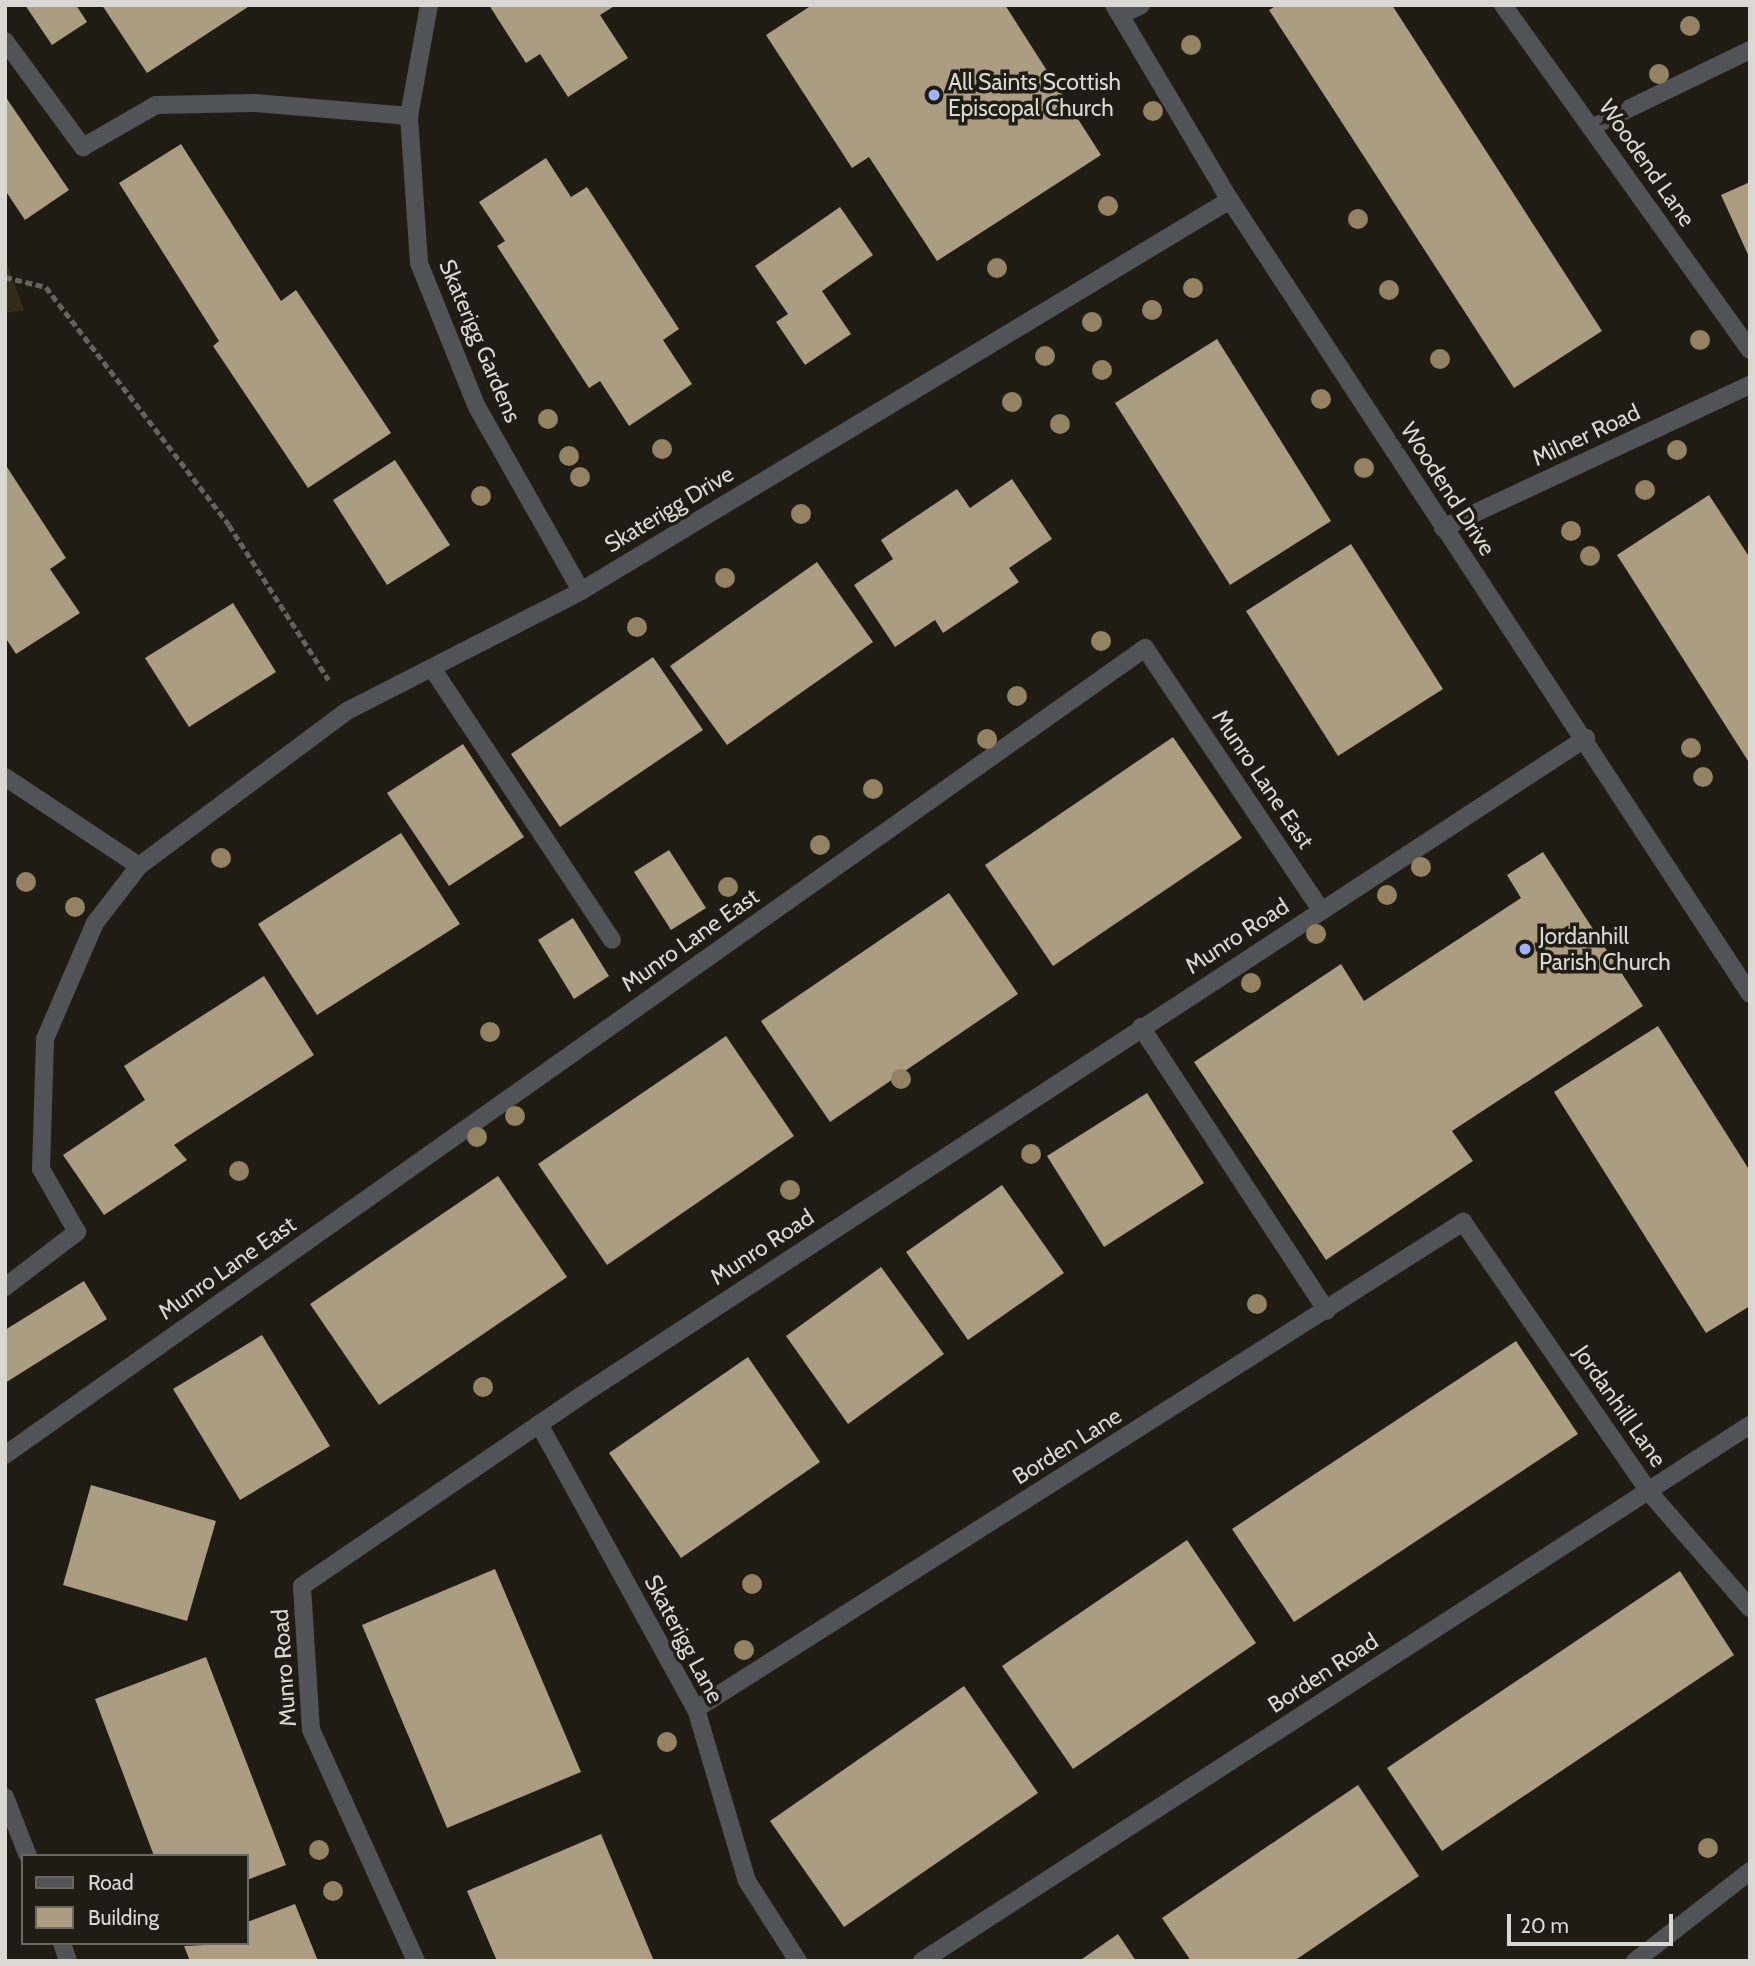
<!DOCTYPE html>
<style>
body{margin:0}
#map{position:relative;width:1755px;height:1966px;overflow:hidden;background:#201c14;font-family:Cabin,sans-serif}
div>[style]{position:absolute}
.green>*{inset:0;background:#342a17}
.building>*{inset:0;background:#ab9d81}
.path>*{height:4.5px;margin-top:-2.25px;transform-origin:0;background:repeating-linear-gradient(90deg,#66635c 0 7px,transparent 0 10.5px)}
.lane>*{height:18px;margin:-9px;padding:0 9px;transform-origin:9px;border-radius:9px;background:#525357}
.street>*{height:18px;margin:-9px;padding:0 9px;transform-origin:9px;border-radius:9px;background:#525357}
.trees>*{width:20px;height:20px;margin:-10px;border-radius:50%;background:#938363}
.dots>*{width:19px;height:19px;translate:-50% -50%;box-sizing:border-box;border:4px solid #201c14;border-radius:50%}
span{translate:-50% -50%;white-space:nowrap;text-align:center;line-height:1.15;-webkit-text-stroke:7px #201c14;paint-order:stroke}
.poi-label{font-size:23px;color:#dad8d3}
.left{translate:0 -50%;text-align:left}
.street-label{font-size:23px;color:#dad8d3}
.frame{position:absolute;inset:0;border:7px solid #dad8d3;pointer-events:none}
.legend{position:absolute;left:21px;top:1854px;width:228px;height:91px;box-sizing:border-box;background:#201c14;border:2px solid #6a6760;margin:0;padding:9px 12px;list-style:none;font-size:21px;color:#dad8d3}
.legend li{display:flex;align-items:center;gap:14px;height:35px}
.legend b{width:35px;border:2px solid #6a6760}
.scale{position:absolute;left:1507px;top:1914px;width:166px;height:32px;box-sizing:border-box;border:4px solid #dad8d3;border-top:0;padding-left:9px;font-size:21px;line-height:24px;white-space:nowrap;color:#dad8d3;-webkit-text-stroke:5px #201c14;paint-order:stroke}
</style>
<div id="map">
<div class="green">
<i style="clip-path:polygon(5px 259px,24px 310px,5px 313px)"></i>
</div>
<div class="building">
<i style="clip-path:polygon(25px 5px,76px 5px,87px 22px,52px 45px)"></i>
<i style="clip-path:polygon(102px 5px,251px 5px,147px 73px)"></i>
<i style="clip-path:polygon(489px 5px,616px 5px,600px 15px,628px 58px,568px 97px,540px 54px,526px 63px)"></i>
<i style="clip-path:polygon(812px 5px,1005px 5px,1101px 155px,937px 261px,869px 157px,852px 168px,766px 35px)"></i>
<i style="clip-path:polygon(1277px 5px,1392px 5px,1602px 331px,1514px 388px,1269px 10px)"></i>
<i style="clip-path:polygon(5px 96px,69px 190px,25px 220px,5px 190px)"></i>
<i style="clip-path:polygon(181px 144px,281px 301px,296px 290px,391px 433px,308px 488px,213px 346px,219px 341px,119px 183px)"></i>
<i style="clip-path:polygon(546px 158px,571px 197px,587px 187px,679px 329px,663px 340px,692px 384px,629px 426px,600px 381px,589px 388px,497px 246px,505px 241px,479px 202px)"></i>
<i style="clip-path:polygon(1750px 182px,1750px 259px,1721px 195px)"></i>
<i style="clip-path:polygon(840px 207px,873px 255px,822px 291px,851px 334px,805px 365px,776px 322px,788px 314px,755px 266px)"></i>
<i style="clip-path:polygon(1217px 339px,1331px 521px,1230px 585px,1115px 403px)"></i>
<i style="clip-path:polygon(395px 460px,450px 545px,387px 585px,333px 500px)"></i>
<i style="clip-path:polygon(5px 464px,66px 558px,50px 569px,80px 613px,16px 654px,5px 637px)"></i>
<i style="clip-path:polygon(1012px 479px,1052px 539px,1009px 568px,1019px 582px,943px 633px,935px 620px,895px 647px,854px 585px,893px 559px,881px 540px,957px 489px,970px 508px)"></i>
<i style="clip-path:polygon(1709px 495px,1750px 558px,1750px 764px,1617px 555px)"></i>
<i style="clip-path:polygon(1351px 544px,1443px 689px,1338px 756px,1246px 611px)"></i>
<i style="clip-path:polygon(817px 562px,873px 642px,727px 745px,670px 666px)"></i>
<i style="clip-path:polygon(233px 603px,276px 672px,189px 727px,145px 658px)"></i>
<i style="clip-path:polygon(653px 657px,703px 730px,560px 827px,511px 754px)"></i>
<i style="clip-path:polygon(1173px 737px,1242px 838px,1053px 966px,985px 865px)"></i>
<i style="clip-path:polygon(463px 744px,524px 837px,449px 886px,387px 793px)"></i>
<i style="clip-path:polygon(401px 833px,460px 924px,317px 1015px,258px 924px)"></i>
<i style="clip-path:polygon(669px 850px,706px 908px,671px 930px,634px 872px)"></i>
<i style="clip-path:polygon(1543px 852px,1643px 1006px,1452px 1131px,1473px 1161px,1326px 1260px,1194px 1062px,1341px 964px,1364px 1001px,1521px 898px,1507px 875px)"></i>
<i style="clip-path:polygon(949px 893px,1018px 994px,830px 1122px,761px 1021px)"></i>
<i style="clip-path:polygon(573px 918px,609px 976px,574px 999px,538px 940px)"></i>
<i style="clip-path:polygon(264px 976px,314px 1055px,174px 1145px,187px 1160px,104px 1215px,63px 1155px,145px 1100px,124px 1066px)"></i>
<i style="clip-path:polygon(1658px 1026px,1750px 1171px,1750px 1306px,1706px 1333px,1554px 1092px)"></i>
<i style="clip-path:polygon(726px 1036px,794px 1136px,607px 1265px,538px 1164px)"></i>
<i style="clip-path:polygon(1147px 1093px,1204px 1183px,1104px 1247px,1047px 1156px)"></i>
<i style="clip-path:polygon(498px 1176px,567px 1277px,379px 1405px,310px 1304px)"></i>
<i style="clip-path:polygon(1002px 1185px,1064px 1273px,968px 1340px,906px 1252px)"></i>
<i style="clip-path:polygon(881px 1267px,944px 1354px,848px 1424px,786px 1336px)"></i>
<i style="clip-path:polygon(84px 1281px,107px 1319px,5px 1383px,5px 1330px)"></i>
<i style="clip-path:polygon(262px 1335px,330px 1446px,240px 1500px,173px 1389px)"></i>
<i style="clip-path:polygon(1516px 1341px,1578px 1434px,1294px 1622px,1232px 1529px)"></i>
<i style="clip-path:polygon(748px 1357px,820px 1462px,681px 1558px,609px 1453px)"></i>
<i style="clip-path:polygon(91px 1485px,216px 1521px,187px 1621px,63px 1585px)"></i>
<i style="clip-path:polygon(1187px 1540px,1256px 1643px,1073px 1769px,1002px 1666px)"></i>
<i style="clip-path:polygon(495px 1569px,581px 1772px,447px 1828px,362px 1625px)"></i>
<i style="clip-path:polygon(1680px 1571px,1734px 1655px,1442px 1851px,1387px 1768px)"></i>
<i style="clip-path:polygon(206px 1657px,286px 1865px,247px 1880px,247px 1856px,154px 1856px,95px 1699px)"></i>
<i style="clip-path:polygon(964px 1686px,1038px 1793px,844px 1927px,770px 1821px)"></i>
<i style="clip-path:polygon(1358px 1785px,1419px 1876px,1294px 1961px,1191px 1961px,1162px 1918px)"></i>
<i style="clip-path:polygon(601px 1834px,654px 1961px,497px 1961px,467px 1891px)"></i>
<i style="clip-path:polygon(295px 1904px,318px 1961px,190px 1961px,184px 1946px,247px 1943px,247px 1922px)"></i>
<i style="clip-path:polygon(1118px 1934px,1136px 1961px,1079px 1961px)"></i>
</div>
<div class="path">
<i style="left:5px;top:277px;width:42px;rotate:13.7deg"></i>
<i style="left:46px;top:287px;width:300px;rotate:52.4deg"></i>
<i style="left:229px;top:525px;width:184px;rotate:57.2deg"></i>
</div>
<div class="lane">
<i style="left:1503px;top:5px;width:424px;rotate:54.4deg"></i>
<i style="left:5px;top:41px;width:132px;rotate:53.7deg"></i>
<i style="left:83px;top:147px;width:84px;rotate:-29.9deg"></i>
<i style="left:156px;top:105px;width:99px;rotate:-1.2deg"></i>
<i style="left:255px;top:103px;width:155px;rotate:4.8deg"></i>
<i style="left:1591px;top:127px;width:177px;rotate:-25.8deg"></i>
<i style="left:432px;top:668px;width:326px;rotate:56.5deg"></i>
<i style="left:1141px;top:1027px;width:339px;rotate:56.8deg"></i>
<i style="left:5px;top:1287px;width:91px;rotate:-37.4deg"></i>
<i style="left:77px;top:1232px;width:73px;rotate:-119.7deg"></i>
<i style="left:41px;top:1169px;width:130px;rotate:-88.2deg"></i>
<i style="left:539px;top:1424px;width:325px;rotate:61.2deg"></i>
<i style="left:696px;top:1709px;width:179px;rotate:73.5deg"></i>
<i style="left:747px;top:1881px;width:95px;rotate:57.5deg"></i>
<i style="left:5px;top:1455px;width:1397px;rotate:-35.29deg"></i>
<i style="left:1145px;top:648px;width:317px;rotate:56.1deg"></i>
<i style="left:696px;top:1709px;width:909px;rotate:-32.41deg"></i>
<i style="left:1463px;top:1222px;width:328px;rotate:55.4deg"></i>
<i style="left:1649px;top:1492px;width:154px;rotate:49deg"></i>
<i style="left:5px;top:1797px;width:63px;rotate:68.7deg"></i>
<i style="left:62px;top:1943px;width:19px;rotate:72deg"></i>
<i style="left:1635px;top:1961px;width:146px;rotate:-38deg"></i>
</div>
<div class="street">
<i style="left:429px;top:5px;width:113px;rotate:100.2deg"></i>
<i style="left:409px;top:116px;width:147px;rotate:86.1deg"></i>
<i style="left:419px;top:263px;width:155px;rotate:68.1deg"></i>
<i style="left:477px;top:407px;width:211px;rotate:60.5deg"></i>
<i style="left:1114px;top:5px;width:227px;rotate:59.3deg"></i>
<i style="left:1230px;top:200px;width:949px;rotate:56.78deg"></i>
<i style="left:1120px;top:15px;width:23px;rotate:-25deg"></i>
<i style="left:1443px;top:528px;width:339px;rotate:-25deg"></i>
<i style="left:5px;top:777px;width:161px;rotate:33.6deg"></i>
<i style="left:45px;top:1039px;width:126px;rotate:-66.7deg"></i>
<i style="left:95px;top:923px;width:72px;rotate:-52.3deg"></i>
<i style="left:139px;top:866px;width:259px;rotate:-36.7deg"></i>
<i style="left:347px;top:711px;width:263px;rotate:-27.1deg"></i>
<i style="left:581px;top:591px;width:758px;rotate:-31.07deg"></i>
<i style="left:416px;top:1961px;width:254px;rotate:-114.4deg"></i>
<i style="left:311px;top:1730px;width:144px;rotate:-93.6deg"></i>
<i style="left:302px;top:1586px;width:339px;rotate:-34.3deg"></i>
<i style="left:582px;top:1395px;width:1200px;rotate:-33.2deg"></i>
<i style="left:922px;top:1961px;width:986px;rotate:-32.92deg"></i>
</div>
<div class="trees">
<i style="left:1690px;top:26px"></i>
<i style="left:1191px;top:45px"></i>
<i style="left:1659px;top:74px"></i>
<i style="left:1153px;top:111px"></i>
<i style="left:1108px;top:206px"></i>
<i style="left:1358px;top:219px"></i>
<i style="left:997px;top:268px"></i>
<i style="left:1193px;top:288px"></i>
<i style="left:1389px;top:290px"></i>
<i style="left:1152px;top:310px"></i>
<i style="left:1092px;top:322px"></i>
<i style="left:1700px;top:340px"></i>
<i style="left:1045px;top:356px"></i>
<i style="left:1440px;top:359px"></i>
<i style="left:1102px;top:370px"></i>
<i style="left:1321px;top:399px"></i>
<i style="left:1012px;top:402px"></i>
<i style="left:548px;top:419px"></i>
<i style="left:1060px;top:424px"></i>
<i style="left:662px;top:449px"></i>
<i style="left:1677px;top:450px"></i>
<i style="left:569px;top:456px"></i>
<i style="left:1364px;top:468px"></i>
<i style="left:580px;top:477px"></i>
<i style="left:1645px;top:490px"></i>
<i style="left:481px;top:496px"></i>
<i style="left:801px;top:514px"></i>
<i style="left:1571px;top:531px"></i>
<i style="left:1590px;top:556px"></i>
<i style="left:725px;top:578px"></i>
<i style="left:637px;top:627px"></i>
<i style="left:1101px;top:641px"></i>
<i style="left:1017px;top:696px"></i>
<i style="left:987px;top:739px"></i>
<i style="left:1691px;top:748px"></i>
<i style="left:1703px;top:777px"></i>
<i style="left:873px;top:789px"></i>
<i style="left:820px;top:845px"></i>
<i style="left:221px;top:858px"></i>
<i style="left:1421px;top:867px"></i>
<i style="left:26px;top:882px"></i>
<i style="left:728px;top:887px"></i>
<i style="left:1387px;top:895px"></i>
<i style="left:75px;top:907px"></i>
<i style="left:1316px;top:934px"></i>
<i style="left:1251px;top:983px"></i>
<i style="left:490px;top:1032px"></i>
<i style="left:901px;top:1079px"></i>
<i style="left:515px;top:1116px"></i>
<i style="left:477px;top:1137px"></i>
<i style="left:1031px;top:1154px"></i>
<i style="left:239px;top:1171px"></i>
<i style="left:790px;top:1190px"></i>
<i style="left:1257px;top:1304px"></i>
<i style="left:483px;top:1387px"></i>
<i style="left:752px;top:1584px"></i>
<i style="left:744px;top:1650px"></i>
<i style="left:667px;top:1742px"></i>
<i style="left:1708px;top:1848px"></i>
<i style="left:319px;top:1850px"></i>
<i style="left:333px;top:1891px"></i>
</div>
<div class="dots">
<i style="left:934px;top:95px;background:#a0b3fd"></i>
<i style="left:1525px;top:949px;background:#a0b3fd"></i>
</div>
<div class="poi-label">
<span class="left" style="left:948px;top:95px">All Saints Scottish<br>Episcopal Church</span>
<span class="left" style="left:1539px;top:949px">Jordanhill<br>Parish Church</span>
</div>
<div class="street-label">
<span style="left:1647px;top:163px;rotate:55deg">Woodend Lane</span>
<span style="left:480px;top:341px;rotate:67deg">Skaterigg Gardens</span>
<span style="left:1586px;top:435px;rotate:-25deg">Milner Road</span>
<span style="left:1448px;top:489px;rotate:57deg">Woodend Drive</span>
<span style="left:669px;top:509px;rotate:-31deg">Skaterigg Drive</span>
<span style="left:1263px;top:779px;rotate:56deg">Munro Lane East</span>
<span style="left:1237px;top:936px;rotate:-33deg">Munro Road</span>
<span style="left:690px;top:940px;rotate:-35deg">Munro Lane East</span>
<span style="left:762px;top:1247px;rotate:-33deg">Munro Road</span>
<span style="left:227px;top:1268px;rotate:-35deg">Munro Lane East</span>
<span style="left:1620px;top:1406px;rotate:55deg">Jordanhill Lane</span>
<span style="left:1067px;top:1446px;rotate:-32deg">Borden Lane</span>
<span style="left:684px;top:1639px;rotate:62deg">Skaterigg Lane</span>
<span style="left:284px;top:1668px;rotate:-94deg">Munro Road</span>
<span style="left:1323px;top:1673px;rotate:-33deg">Borden Road</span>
</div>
<div class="frame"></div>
<ul class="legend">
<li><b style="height:9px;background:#525357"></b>Road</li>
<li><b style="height:19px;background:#ab9d81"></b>Building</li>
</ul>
<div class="scale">20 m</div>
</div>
